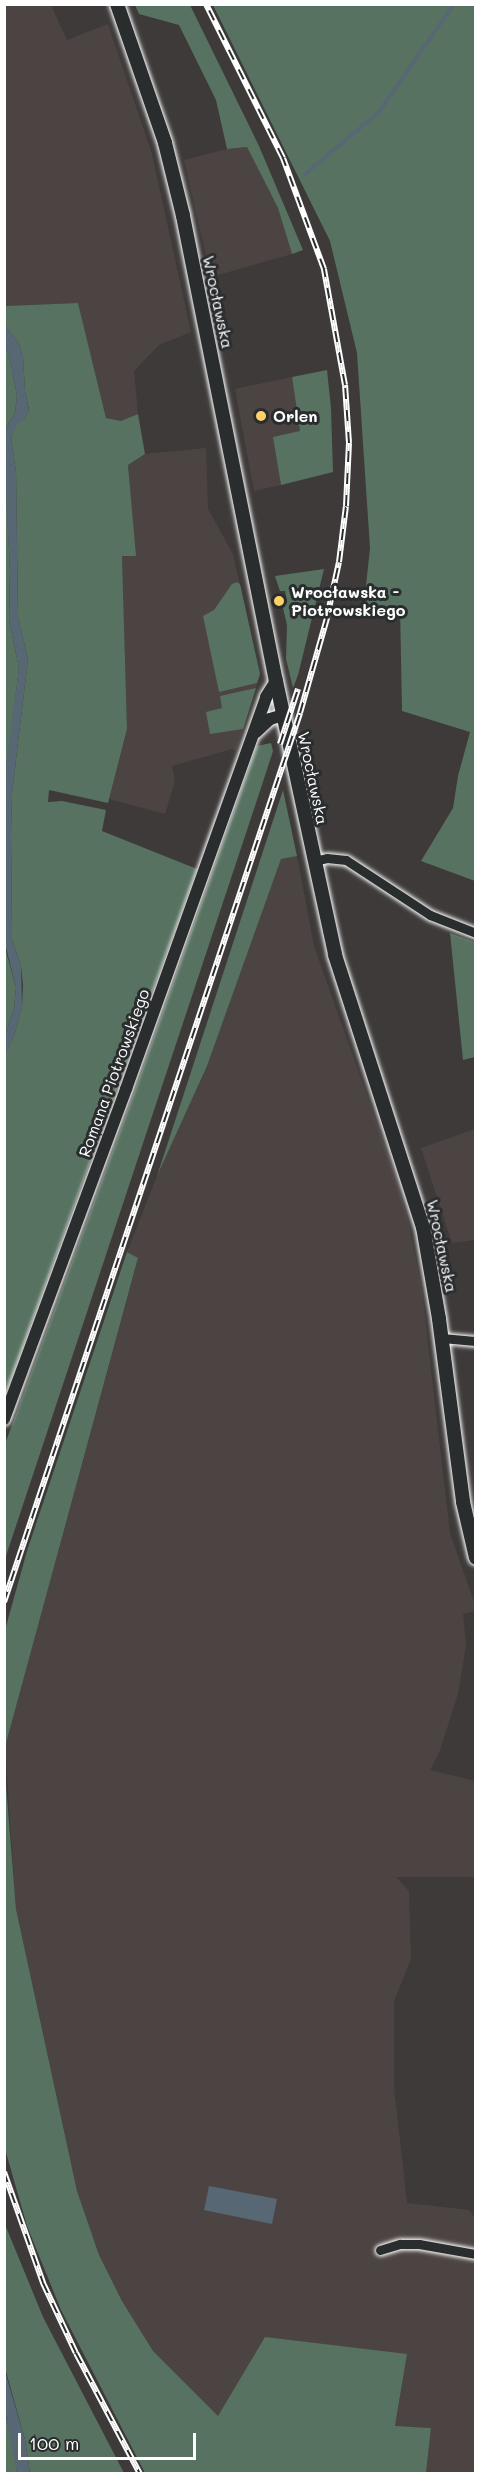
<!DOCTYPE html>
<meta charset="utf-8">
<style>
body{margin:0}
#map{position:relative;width:480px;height:2478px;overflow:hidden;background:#3e3a3a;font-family:Mali,sans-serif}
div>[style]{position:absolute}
.built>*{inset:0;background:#4c4442}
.green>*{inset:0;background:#577260}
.water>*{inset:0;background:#576874}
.stream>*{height:4px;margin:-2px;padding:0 2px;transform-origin:2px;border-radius:2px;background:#576874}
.roads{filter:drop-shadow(0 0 2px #fff) drop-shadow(0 0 2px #fff)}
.minor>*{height:9px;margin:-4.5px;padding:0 4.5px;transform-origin:4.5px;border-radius:4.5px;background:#2a2d2e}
.tertiary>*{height:12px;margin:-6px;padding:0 6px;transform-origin:6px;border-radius:6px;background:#2a2d2e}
.secondary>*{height:14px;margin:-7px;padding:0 7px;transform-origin:7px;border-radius:7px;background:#2a2d2e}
.rail>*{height:6px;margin-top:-3px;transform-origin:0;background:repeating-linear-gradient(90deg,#2a2d2e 0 11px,#fff 0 22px);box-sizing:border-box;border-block:2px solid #fff}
.dots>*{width:16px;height:16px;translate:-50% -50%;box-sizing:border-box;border:3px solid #2a2d2e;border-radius:50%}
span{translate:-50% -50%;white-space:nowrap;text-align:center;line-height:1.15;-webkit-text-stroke:6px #2a2d2e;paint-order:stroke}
.street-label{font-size:16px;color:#fff}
.poi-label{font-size:16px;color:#fff;font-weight:700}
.left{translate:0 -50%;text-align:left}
.frame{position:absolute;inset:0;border:6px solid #fff;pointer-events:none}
.scale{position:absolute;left:18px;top:2433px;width:178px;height:27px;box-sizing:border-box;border:3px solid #fff;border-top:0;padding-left:8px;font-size:18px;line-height:21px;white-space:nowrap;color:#fff;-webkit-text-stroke:4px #2a2d2e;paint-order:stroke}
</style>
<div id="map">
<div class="built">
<i style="clip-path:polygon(4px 5px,51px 5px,67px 40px,108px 24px,152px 154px,191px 332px,159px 345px,134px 371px,138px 414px,121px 421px,106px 418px,78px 303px,5px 306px)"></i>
<i style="clip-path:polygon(247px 147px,278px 208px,292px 254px,211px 277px,184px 160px,227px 149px)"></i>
<i style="clip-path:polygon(292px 377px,300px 432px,274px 437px,281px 485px,254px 491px,235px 389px)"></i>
<i style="clip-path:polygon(206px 448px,208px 509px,233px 554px,260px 674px,236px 751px,232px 749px,172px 766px,175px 781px,165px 814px,109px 799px,127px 729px,122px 556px,135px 555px,128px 465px,145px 454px)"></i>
<i style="clip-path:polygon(297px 856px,314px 946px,396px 1178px,408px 1221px,422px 1292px,450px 1533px,475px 1605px,475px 1611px,463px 1614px,466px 1645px,458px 1694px,439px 1753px,430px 1770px,475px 1781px,475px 1877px,396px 1877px,409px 1891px,411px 1959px,394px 2001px,394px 2087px,407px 2203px,469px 2210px,475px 2218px,475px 2473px,426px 2473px,431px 2428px,395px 2427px,407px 2354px,218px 2416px,153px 2351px,122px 2301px,99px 2255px,77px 2191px,16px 1909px,5px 1747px,138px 1259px,127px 1252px,157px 1176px,207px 1066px,281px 859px)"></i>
<i style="clip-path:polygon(475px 1129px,475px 1240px,452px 1243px,421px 1148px)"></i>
</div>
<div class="green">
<i style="clip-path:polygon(135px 5px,190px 5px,259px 146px,303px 250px,292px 254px,278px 208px,247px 147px,227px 149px,216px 100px,179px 25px,139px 14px)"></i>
<i style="clip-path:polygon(213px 5px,475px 5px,475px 881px,421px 861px,453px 808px,458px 776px,470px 732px,402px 711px,400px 607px,363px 614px,370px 548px,357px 353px,330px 241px)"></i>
<i style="clip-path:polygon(78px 303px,106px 418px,121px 421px,138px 414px,145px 454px,128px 465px,136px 556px,122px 556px,127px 729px,108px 803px,49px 790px,48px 802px,62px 801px,106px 810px,102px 831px,197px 869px,5px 1395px,4px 1056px,14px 1036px,22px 1007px,23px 985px,21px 966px,12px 939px,11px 833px,12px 793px,28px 659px,18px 617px,16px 472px,11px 438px,16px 425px,25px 418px,29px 410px,25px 391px,23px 357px,19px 344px,5px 325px,5px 306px)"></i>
<i style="clip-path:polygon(5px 347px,9px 355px,17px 395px,15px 413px,5px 430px)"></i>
<i style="clip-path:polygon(327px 370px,331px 408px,333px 472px,281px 485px,273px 437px,300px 431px,292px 377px)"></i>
<i style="clip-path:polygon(5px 460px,10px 571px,9px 620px,19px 668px,5px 781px)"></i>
<i style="clip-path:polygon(324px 569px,298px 675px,293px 688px,286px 659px,287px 625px,282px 604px,287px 602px,285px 591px,280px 591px,275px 576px)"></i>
<i style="clip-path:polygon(237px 582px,240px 584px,260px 674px,257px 683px,219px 692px,203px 616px,214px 610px,232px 584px)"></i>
<i style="clip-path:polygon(256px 688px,243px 729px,210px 734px,206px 712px,222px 708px,220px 696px)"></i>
<i style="clip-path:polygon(271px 743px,273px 751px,259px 794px,5px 1559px,5px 1444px,135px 1090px,257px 746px)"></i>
<i style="clip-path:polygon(283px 790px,297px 856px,281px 859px,207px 1066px,157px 1176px)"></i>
<i style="clip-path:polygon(450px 933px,475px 942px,475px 1057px,463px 1060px)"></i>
<i style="clip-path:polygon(4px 944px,16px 987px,14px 1009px,5px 1035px)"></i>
<i style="clip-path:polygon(127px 1252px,138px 1258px,5px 1747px,5px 1630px,27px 1551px)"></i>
<i style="clip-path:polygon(4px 1760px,16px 1909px,77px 2191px,99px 2255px,122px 2301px,153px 2351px,218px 2416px,265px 2337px,407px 2354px,395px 2426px,431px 2428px,426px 2473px,145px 2473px,61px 2310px,27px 2226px,5px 2149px)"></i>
<i style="clip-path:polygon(4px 2222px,43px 2317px,124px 2473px,30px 2473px,25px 2440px,5px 2368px)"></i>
<i style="clip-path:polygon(4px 2411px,12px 2439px,17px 2473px,5px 2473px)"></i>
</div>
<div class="water">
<i style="clip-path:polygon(5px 325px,19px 344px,23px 357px,25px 391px,29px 411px,25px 418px,16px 426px,11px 438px,16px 472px,18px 617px,28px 659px,12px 793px,11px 833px,12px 939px,21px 966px,22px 1007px,14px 1036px,5px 1056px,5px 1035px,14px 1009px,16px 987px,5px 944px,4px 781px,19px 668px,9px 620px,10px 571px,4px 460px,5px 430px,15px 413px,17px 395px,9px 355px,5px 347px)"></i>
<i style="clip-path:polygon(209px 2186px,277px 2199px,272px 2224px,204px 2210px)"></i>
<i style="clip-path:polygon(4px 2368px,25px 2440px,30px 2473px,17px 2473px,5px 2411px)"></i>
</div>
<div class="stream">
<i style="left:305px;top:174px;width:95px;rotate:-39.9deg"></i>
<i style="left:378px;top:113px;width:133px;rotate:-55.1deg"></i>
</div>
<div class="roads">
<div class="minor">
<i style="left:314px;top:861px;width:13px;rotate:-13deg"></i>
<i style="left:327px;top:858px;width:19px;rotate:6deg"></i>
<i style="left:346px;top:860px;width:100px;rotate:33.2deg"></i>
<i style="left:430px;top:915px;width:49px;rotate:21.4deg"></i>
<i style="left:441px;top:1338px;width:35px;rotate:5deg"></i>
<i style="left:380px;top:2250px;width:21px;rotate:-17deg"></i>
<i style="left:400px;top:2244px;width:19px"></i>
<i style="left:419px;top:2244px;width:58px;rotate:10deg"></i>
</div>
<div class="tertiary">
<i style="left:256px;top:732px;width:19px;rotate:-43deg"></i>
<i style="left:270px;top:719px;width:14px;rotate:-17deg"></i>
<i style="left:4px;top:1419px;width:352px;rotate:-69.7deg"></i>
<i style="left:126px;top:1089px;width:416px;rotate:-70.3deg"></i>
<i style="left:266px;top:697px;width:19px;rotate:-58deg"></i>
</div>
<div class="secondary">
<i style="left:117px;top:4px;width:147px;rotate:70.9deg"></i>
<i style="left:165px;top:143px;width:75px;rotate:76.1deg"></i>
<i style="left:183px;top:216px;width:474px;rotate:78.7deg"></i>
<i style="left:276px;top:681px;width:280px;rotate:77.8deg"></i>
<i style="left:335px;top:955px;width:286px;rotate:72.1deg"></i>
<i style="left:423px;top:1227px;width:93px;rotate:80.1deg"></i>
<i style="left:439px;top:1319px;width:185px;rotate:82.5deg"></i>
<i style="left:463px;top:1502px;width:57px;rotate:76.9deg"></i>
</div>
</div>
<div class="rail">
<i style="left:280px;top:744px;width:58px;rotate:-71.9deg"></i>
<i style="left:4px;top:1602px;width:937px;rotate:-71.58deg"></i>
<i style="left:300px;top:713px;width:95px;rotate:-74.1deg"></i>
<i style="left:326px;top:622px;width:61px;rotate:-77.8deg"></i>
<i style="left:339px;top:562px;width:56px;rotate:-82.9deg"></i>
<i style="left:346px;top:506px;width:63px;rotate:-87.3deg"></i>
<i style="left:349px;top:443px;width:58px;rotate:-93.9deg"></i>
<i style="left:345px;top:385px;width:118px;rotate:-100.3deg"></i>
<i style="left:324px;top:269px;width:118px;rotate:-110.3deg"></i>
<i style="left:283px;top:158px;width:172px;rotate:-116.6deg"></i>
<i style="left:4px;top:2172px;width:118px;rotate:70.6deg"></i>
<i style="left:43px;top:2283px;width:77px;rotate:64.8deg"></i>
<i style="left:76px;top:2353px;width:137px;rotate:62.1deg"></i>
</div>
<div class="dots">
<i style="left:261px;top:416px;background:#ffd166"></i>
<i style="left:279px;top:601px;background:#ffd166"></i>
</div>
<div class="street-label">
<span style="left:218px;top:302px;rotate:78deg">Wrocławska</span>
<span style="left:313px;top:778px;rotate:78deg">Wrocławska</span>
<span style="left:114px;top:1073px;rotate:-70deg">Romana Piotrowskiego</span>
<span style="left:442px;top:1246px;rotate:78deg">Wrocławska</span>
</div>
<div class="poi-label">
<span class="left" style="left:273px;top:416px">Orlen</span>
<span class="left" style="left:291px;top:601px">Wrocławska -<br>Piotrowskiego</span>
</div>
<div class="frame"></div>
<div class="scale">100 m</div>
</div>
